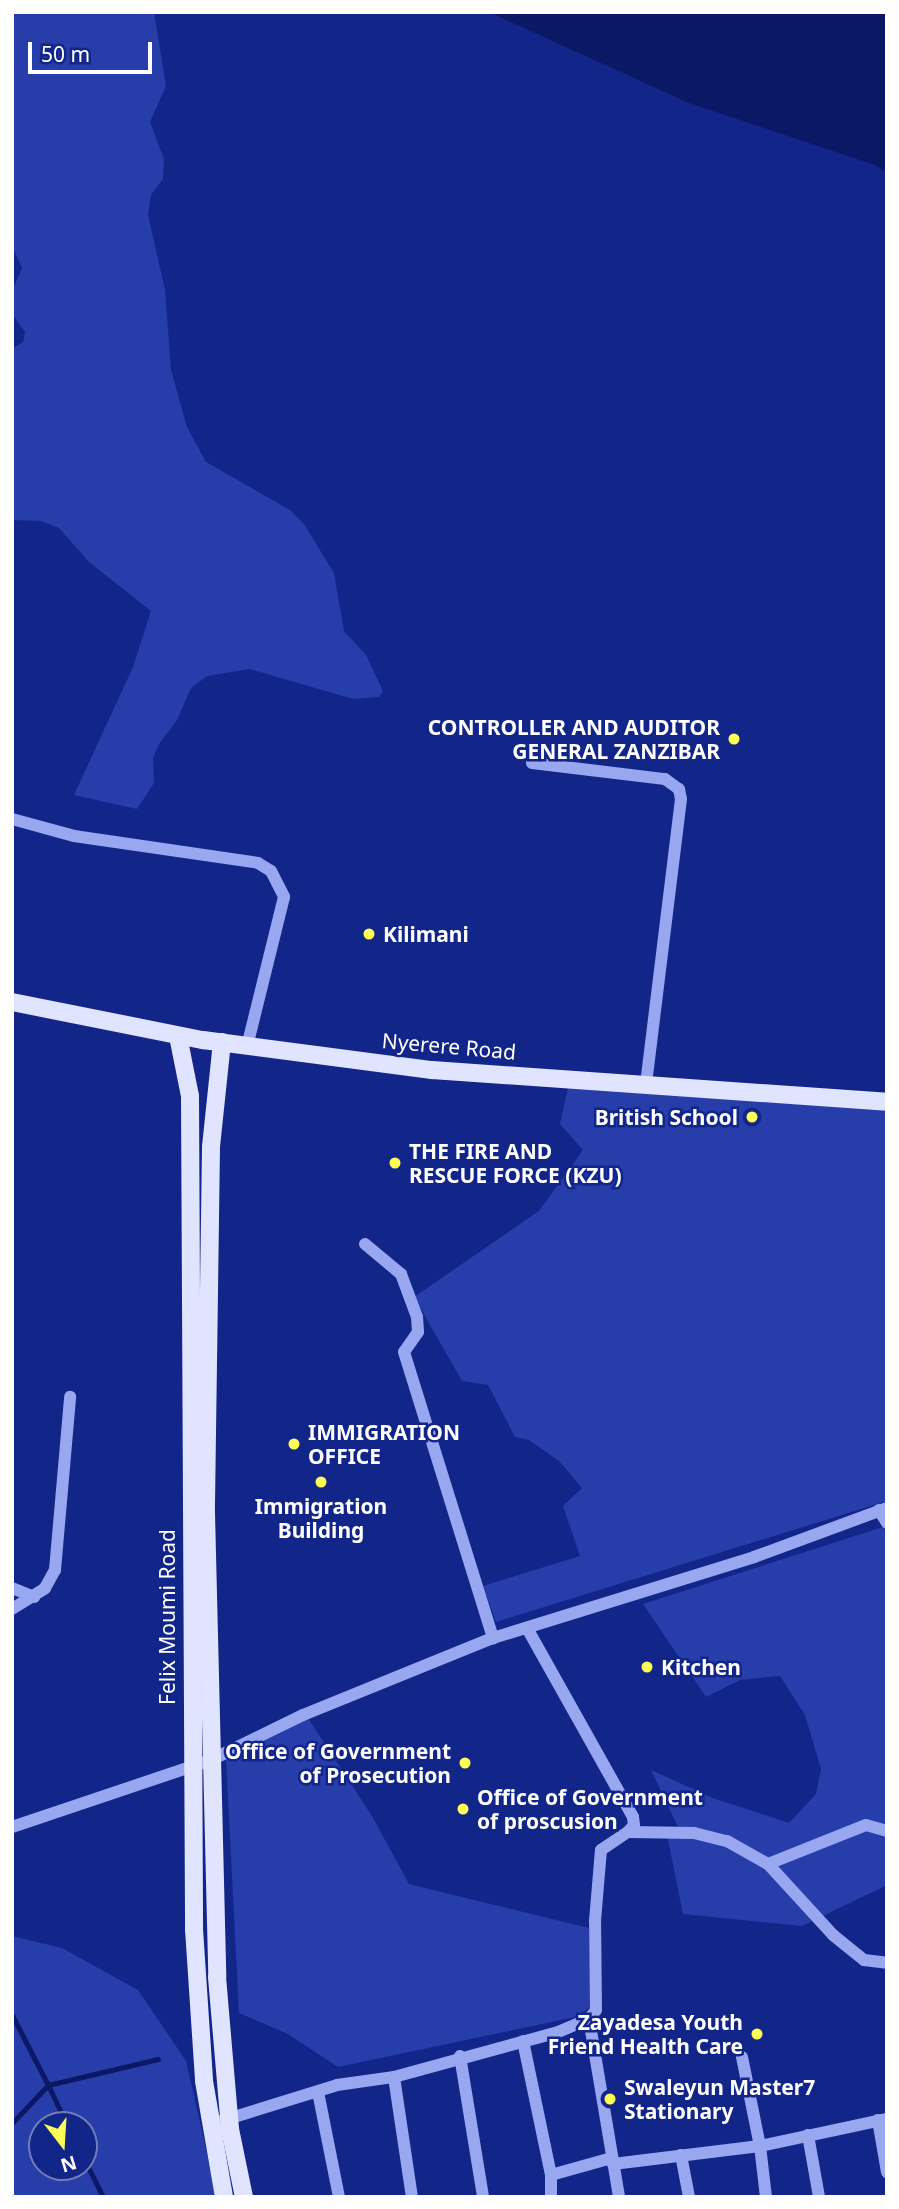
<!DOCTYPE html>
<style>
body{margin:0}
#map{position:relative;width:899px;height:2209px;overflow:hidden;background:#122589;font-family:"Noto Sans",sans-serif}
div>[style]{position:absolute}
.green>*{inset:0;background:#273daa}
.water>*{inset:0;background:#0b1865}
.stream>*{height:5px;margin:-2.5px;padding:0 2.5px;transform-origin:2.5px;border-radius:2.5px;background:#0b1865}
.minor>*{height:12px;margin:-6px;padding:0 6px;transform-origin:6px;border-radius:6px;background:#98a7f0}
.major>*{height:18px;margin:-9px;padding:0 9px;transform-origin:9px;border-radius:9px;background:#e1e4ff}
.dots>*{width:19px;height:19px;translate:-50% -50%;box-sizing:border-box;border:4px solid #122589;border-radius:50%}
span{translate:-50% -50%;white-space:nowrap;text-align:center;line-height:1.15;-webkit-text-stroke:5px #122589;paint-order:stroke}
.poi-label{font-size:21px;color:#fff;font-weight:700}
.right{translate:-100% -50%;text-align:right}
.left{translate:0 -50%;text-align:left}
.street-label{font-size:21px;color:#fff}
.frame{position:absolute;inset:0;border:14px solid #fff;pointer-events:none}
.north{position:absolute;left:28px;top:2111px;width:70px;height:70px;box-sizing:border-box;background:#122589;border:2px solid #717cb8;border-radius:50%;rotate:163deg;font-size:19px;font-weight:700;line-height:28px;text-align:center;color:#fff}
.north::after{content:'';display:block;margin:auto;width:24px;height:32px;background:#fffe57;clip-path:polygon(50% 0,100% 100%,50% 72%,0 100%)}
.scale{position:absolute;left:28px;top:42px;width:124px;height:32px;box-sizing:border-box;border:4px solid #fff;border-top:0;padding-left:9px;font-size:21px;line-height:24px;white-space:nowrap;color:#fff;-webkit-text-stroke:5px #122589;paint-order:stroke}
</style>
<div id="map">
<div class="green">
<i style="clip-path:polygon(12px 12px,154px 12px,166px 86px,150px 122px,164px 159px,163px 179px,151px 195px,148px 215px,165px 290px,171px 370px,187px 427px,206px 462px,290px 510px,304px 524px,334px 573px,344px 631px,366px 655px,383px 691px,379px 697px,353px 699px,250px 669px,207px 676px,191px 688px,177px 720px,159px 744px,153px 758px,154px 783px,137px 809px,74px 795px,133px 667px,151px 611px,89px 562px,59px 528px,41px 521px,12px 520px,12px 349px,23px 342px,25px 332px,12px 314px,12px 291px,22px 268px,12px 246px)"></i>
<i style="clip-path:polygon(569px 1083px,887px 1106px,887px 1501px,496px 1622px,483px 1586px,580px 1556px,563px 1506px,582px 1488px,559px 1461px,529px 1440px,515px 1437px,488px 1385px,462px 1381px,414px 1297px,539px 1211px,583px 1150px,560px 1124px)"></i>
<i style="clip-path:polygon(883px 1527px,887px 1534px,887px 1885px,802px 1926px,683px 1914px,667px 1835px,678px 1827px,651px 1770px,713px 1798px,789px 1823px,816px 1794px,821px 1769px,805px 1715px,780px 1676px,740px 1680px,706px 1697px,643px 1604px)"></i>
<i style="clip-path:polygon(306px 1715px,372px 1816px,409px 1884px,589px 1928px,591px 2007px,575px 2017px,338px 2067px,288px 2034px,239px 2013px,226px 1759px)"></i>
<i style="clip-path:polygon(evenodd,12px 1936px,62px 1948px,138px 1990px,186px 2061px,217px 2197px,12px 2197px,12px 1936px,42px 2125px,84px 2125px,84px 2167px,42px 2167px,42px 2125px)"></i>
</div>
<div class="water">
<i style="clip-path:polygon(489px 12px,887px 12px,887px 173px,875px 165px,689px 103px)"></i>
</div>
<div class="stream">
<i style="left:12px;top:2015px;width:79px;rotate:62.8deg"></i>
<i style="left:48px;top:2085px;width:52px;rotate:133.5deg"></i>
<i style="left:67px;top:2125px;width:44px;rotate:-115.4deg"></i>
<i style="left:48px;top:2085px;width:113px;rotate:-13.3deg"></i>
<i style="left:84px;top:2159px;width:42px;rotate:63.4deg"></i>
</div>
<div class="minor">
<i style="left:532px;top:763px;width:134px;rotate:6.9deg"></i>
<i style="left:665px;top:779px;width:17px;rotate:36deg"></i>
<i style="left:679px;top:789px;width:10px;rotate:79deg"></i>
<i style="left:681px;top:799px;width:287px;rotate:97deg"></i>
<i style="left:12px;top:819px;width:64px;rotate:15.3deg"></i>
<i style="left:74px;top:836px;width:186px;rotate:8.3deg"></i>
<i style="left:258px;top:863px;width:15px;rotate:32deg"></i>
<i style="left:271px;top:871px;width:29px;rotate:63deg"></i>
<i style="left:284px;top:897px;width:154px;rotate:103.9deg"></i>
<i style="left:365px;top:1244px;width:47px;rotate:39.8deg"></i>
<i style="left:401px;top:1274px;width:46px;rotate:69.6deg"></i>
<i style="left:417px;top:1317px;width:15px;rotate:86deg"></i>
<i style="left:418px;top:1332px;width:24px;rotate:125deg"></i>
<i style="left:404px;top:1352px;width:300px;rotate:72.7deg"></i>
<i style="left:879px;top:1510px;width:15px;rotate:58deg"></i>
<i style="left:12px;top:1588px;width:24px;rotate:22deg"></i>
<i style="left:12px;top:1609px;width:39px;rotate:-32deg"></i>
<i style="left:45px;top:1588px;width:21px;rotate:-61deg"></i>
<i style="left:55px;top:1570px;width:174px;rotate:-85deg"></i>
<i style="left:12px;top:1827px;width:210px;rotate:-18.6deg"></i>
<i style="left:211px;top:1760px;width:102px;rotate:-26.1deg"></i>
<i style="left:303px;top:1715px;width:205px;rotate:-22.1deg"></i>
<i style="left:493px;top:1638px;width:273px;rotate:-17.2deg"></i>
<i style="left:754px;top:1557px;width:142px;rotate:-20.2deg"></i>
<i style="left:628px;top:1832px;width:66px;rotate:0.9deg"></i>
<i style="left:694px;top:1833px;width:34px;rotate:14deg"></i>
<i style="left:727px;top:1841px;width:47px;rotate:29.3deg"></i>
<i style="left:768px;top:1864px;width:96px;rotate:47.5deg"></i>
<i style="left:833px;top:1935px;width:40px;rotate:39deg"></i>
<i style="left:864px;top:1960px;width:23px;rotate:7deg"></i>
<i style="left:768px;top:1864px;width:105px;rotate:-21.7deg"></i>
<i style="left:866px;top:1825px;width:22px;rotate:16deg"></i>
<i style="left:589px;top:2019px;width:181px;rotate:80.4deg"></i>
<i style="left:523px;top:2041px;width:137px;rotate:78.2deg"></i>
<i style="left:460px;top:2056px;width:143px;rotate:80.7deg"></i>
<i style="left:742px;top:2057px;width:91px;rotate:78.6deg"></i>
<i style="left:760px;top:2146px;width:130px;rotate:-12deg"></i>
<i style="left:394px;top:2077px;width:121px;rotate:81.5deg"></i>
<i style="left:318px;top:2092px;width:107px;rotate:78.7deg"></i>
<i style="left:878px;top:2120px;width:53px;rotate:80.2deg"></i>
<i style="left:221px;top:2121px;width:121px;rotate:-17.2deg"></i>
<i style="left:337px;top:2085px;width:58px;rotate:-8deg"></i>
<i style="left:394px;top:2077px;width:170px;rotate:-15.3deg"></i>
<i style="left:558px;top:2032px;width:34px;rotate:-23deg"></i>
<i style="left:589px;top:2019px;width:11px;rotate:-52deg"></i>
<i style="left:596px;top:2010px;width:89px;rotate:-90.6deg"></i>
<i style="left:595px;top:1921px;width:71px;rotate:-85.2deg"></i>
<i style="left:601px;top:1850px;width:32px;rotate:-34deg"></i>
<i style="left:628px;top:1832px;width:9px;rotate:-49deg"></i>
<i style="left:634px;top:1825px;width:8px;rotate:-97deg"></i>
<i style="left:633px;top:1817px;width:217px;rotate:-119.3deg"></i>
<i style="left:808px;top:2135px;width:63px;rotate:79.9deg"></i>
<i style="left:681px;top:2155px;width:43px;rotate:79.2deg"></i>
<i style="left:613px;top:2164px;width:148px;rotate:-7deg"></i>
<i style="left:760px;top:2146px;width:51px;rotate:83.3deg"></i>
<i style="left:551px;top:2197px;width:22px;rotate:-90deg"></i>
<i style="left:551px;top:2175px;width:63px;rotate:-15.6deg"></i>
</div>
<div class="major">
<i style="left:12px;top:1002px;width:195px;rotate:11.3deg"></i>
<i style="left:203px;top:1040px;width:231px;rotate:7.5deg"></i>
<i style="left:432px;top:1070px;width:456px;rotate:4deg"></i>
<i style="left:178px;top:1036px;width:61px;rotate:78.7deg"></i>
<i style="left:190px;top:1096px;width:833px;rotate:89.72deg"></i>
<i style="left:194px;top:1929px;width:152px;rotate:86.2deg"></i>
<i style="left:204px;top:2081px;width:118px;rotate:80.2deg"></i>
<i style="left:222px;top:1042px;width:106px;rotate:96deg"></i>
<i style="left:211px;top:1147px;width:366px;rotate:90.8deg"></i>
<i style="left:206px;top:1513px;width:464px;rotate:88.6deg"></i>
<i style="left:217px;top:1977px;width:153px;rotate:85.1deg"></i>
<i style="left:230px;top:2129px;width:69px;rotate:78.4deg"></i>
</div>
<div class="dots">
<i style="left:734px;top:739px;background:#fffe57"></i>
<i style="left:369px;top:934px;background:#fffe57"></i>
<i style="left:752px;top:1117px;background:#fffe57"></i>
<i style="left:395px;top:1163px;background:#fffe57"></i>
<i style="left:294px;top:1444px;background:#fffe57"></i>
<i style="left:321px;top:1482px;background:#fffe57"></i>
<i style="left:647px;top:1667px;background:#fffe57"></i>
<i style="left:465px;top:1763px;background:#fffe57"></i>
<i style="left:463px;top:1809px;background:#fffe57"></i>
<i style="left:757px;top:2034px;background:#fffe57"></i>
<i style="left:610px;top:2099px;background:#fffe57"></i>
</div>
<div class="poi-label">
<span class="right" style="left:720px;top:739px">CONTROLLER AND AUDITOR<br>GENERAL ZANZIBAR</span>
<span class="left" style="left:383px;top:934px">Kilimani</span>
<span class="right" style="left:738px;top:1117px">British School</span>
<span class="left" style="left:409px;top:1163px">THE FIRE AND<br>RESCUE FORCE (KZU)</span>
<span class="left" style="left:308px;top:1444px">IMMIGRATION<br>OFFICE</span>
<span style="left:321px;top:1518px">Immigration<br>Building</span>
<span class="left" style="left:661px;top:1667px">Kitchen</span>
<span class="right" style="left:451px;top:1763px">Office of Government<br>of Prosecution</span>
<span class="left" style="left:477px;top:1809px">Office of Government<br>of proscusion</span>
<span class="right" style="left:743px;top:2034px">Zayadesa Youth<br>Friend Health Care</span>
<span class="left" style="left:624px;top:2099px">Swaleyun Master7<br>Stationary</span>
</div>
<div class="street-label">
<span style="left:449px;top:1046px;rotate:5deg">Nyerere Road</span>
<span style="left:167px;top:1617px;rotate:-90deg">Felix Moumi Road</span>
</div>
<div class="frame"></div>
<div class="north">N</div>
<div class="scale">50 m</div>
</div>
